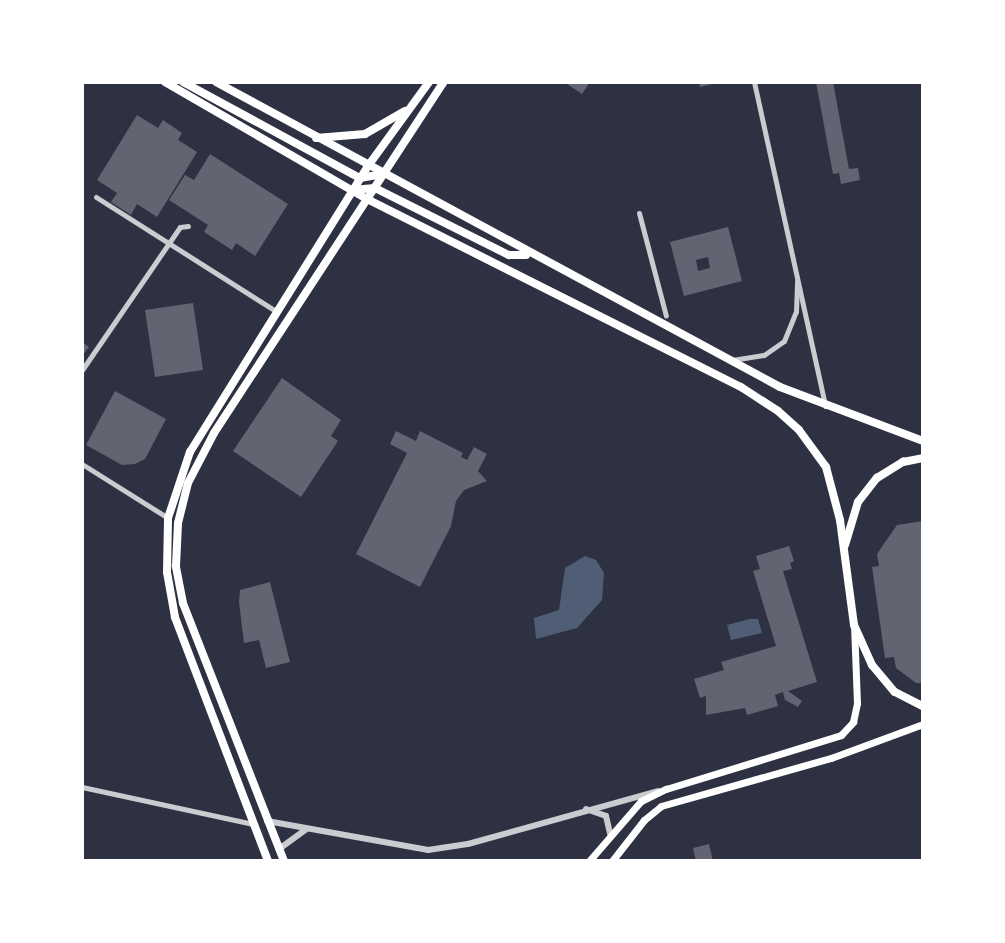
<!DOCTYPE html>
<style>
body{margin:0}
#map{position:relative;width:1005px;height:943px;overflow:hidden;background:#2d3142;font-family:"DM Sans",sans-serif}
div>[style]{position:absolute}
.water>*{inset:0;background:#4f5d75}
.building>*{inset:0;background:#626471}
.minor>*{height:5px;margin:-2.5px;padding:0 2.5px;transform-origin:2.5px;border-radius:2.5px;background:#caccd0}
.tertiary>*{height:6px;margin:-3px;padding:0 3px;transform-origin:3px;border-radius:3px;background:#caccd0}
.secondary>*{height:7px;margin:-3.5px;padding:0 3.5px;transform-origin:3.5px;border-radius:3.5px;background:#fff}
.primary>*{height:8px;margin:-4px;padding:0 4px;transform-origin:4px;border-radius:4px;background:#fff}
span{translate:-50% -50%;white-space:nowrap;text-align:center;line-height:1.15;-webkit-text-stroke:6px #fff;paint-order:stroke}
.frame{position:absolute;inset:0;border:84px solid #fff;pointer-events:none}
</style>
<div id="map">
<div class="water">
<i style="clip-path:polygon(585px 556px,596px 560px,604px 573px,602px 600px,577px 628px,536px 639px,534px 618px,559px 610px,565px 568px)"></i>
<i style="clip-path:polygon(750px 619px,758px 619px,762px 633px,731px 640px,727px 625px)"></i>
</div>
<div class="building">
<i style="clip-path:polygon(564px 82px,590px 82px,582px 94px)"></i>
<i style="clip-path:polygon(699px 82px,717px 82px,717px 83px,700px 87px)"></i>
<i style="clip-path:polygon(816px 82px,833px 82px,849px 169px,858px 168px,860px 180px,841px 184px,839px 173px,833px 174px)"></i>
<i style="clip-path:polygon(137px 115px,158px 128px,163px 120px,182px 133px,178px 140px,197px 152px,157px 217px,137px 204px,131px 215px,111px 202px,117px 193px,97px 180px)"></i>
<i style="clip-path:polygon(210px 154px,288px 204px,255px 256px,236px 243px,232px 250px,204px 232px,208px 225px,169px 200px,185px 175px,194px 180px)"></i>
<i style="clip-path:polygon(evenodd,728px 227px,742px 281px,684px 296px,670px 242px,728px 227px,708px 257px,710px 268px,698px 271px,696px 260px,708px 257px)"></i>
<i style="clip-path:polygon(193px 303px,203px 370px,155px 377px,145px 310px)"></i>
<i style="clip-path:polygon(82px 342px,89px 347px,82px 356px)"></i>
<i style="clip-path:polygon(282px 378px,341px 420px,331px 436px,338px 441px,301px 497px,233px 451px)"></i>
<i style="clip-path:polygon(115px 391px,166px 419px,145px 459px,135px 464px,122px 465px,86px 445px)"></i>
<i style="clip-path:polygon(396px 431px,416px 441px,420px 431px,463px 453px,461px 457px,467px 460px,474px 447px,487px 454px,478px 471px,487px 481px,464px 490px,456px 501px,451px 526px,420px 587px,356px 554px,407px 453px,390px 444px)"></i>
<i style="clip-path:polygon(923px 521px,923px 683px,916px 683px,896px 668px,894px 657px,885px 658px,872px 567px,879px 566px,877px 554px,897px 525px)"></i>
<i style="clip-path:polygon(789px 546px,794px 561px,790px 563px,792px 569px,783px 571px,817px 682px,788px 691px,802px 701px,798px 707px,785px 700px,783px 692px,775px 695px,778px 706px,747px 715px,745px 708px,706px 715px,706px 696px,700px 698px,694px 679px,724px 670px,721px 662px,776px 646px,753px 571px,760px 569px,756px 556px)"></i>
<i style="clip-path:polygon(270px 582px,290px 662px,266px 668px,259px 640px,244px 643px,239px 602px,240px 590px)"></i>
<i style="clip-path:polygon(709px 844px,713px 861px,696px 861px,693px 848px)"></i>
</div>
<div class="minor">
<i style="left:754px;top:82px;width:332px;rotate:77.6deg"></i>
<i style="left:96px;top:197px;width:214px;rotate:32.4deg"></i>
<i style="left:639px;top:213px;width:106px;rotate:75.3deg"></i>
<i style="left:732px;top:360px;width:32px;rotate:-9deg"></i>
<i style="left:764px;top:355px;width:24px;rotate:-35deg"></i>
<i style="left:784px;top:341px;width:31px;rotate:-68deg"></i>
<i style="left:796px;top:312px;width:31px;rotate:-88deg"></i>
<i style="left:82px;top:370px;width:173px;rotate:-55.6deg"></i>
<i style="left:180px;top:227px;width:8px;rotate:-7deg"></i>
<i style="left:82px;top:464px;width:102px;rotate:32.1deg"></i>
<i style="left:82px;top:787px;width:175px;rotate:12.2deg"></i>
</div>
<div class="tertiary">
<i style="left:586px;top:809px;width:21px;rotate:19deg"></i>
<i style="left:606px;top:816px;width:18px;rotate:77deg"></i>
<i style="left:267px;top:821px;width:164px;rotate:10.2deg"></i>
<i style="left:428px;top:850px;width:40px;rotate:-8.5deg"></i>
<i style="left:468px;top:844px;width:197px;rotate:-15.6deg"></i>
<i style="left:279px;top:849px;width:34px;rotate:-36deg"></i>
</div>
<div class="secondary">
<i style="left:589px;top:861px;width:79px;rotate:-49.1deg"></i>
<i style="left:641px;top:801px;width:28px;rotate:-26deg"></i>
<i style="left:666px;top:789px;width:183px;rotate:-17.1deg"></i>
<i style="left:841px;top:735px;width:18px;rotate:-47deg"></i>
<i style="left:853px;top:722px;width:19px;rotate:-78deg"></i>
<i style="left:857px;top:703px;width:78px;rotate:-92.2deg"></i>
<i style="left:612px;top:861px;width:52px;rotate:-52deg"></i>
<i style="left:644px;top:820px;width:22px;rotate:-39deg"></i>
<i style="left:661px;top:806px;width:177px;rotate:-15.8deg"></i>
<i style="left:831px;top:758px;width:98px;rotate:-20.3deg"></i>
</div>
<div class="primary">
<i style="left:165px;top:82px;width:233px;rotate:30.1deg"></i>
<i style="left:367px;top:199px;width:419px;rotate:26.7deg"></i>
<i style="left:741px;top:387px;width:44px;rotate:33deg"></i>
<i style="left:778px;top:411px;width:28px;rotate:42deg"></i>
<i style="left:799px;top:430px;width:46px;rotate:53.9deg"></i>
<i style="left:826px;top:467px;width:55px;rotate:75.2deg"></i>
<i style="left:840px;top:520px;width:106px;rotate:82.4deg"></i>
<i style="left:854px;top:625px;width:44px;rotate:65.8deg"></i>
<i style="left:872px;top:665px;width:35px;rotate:50deg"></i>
<i style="left:895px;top:692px;width:31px;rotate:27deg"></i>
<i style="left:183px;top:82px;width:201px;rotate:28.5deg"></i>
<i style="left:360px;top:178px;width:23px;rotate:-10deg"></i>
<i style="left:216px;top:82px;width:641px;rotate:28.4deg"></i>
<i style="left:780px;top:387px;width:153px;rotate:20.7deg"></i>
<i style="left:316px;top:138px;width:49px;rotate:-4.7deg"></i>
<i style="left:365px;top:134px;width:46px;rotate:-29.9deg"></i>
<i style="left:352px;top:190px;width:23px;rotate:-5deg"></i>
<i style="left:375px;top:188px;width:150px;rotate:26.6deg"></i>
<i style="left:509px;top:255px;width:17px"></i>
<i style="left:845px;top:545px;width:45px;rotate:-73.2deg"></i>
<i style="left:858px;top:502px;width:31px;rotate:-52deg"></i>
<i style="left:877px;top:478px;width:31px;rotate:-32deg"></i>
<i style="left:903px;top:462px;width:20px;rotate:-11deg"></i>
<i style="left:268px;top:861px;width:261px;rotate:-110.9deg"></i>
<i style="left:175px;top:617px;width:46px;rotate:-100.1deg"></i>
<i style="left:167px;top:572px;width:54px;rotate:-88.9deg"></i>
<i style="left:168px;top:518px;width:70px;rotate:-71.6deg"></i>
<i style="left:190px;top:452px;width:337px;rotate:-58.1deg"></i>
<i style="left:368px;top:166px;width:104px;rotate:-54deg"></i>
<i style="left:284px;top:861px;width:277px;rotate:-111.4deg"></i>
<i style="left:183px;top:603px;width:38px;rotate:-101deg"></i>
<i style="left:176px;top:566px;width:43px;rotate:-87.3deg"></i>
<i style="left:178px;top:523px;width:41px;rotate:-76deg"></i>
<i style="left:188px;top:483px;width:56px;rotate:-62.5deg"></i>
<i style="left:214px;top:433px;width:420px;rotate:-56.8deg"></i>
</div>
<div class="frame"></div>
</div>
